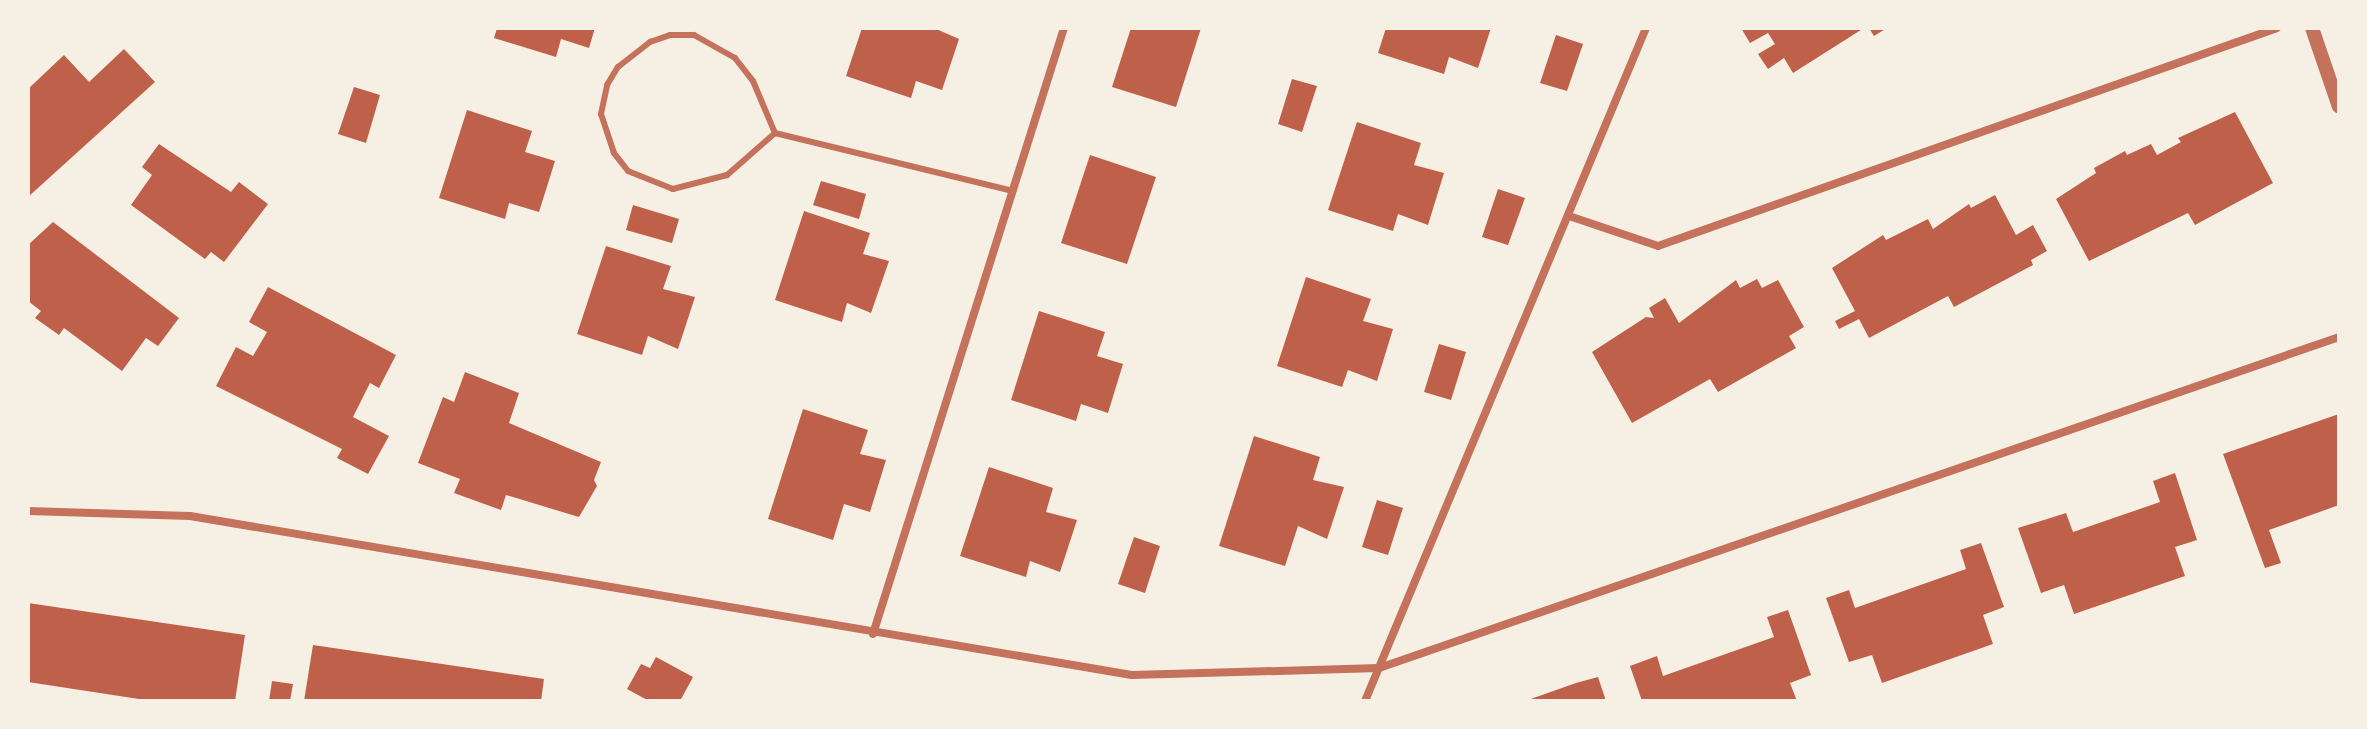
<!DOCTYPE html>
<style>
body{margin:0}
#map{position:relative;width:2367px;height:729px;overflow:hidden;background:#f6efe4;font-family:Commissioner,sans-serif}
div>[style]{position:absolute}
.building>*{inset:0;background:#bf614a}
.service>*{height:6px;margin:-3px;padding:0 3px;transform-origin:3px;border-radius:3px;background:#c5725c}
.minor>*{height:8px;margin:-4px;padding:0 4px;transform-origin:4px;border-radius:4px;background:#c5725c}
.tertiary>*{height:14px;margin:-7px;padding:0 7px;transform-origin:7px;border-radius:7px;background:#c5725c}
span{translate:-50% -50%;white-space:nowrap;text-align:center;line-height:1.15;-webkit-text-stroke:7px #f6efe4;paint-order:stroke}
.frame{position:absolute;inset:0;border:30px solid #f6efe4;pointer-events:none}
</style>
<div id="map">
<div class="building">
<i style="clip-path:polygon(497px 28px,595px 28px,589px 48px,561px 39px,556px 57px,494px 38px)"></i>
<i style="clip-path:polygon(862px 28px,934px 28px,959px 39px,942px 90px,916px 81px,911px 98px,846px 76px)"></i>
<i style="clip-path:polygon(1131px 28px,1201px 28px,1176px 107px,1112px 87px)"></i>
<i style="clip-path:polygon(1386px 28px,1491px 28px,1478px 68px,1449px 57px,1444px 74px,1378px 53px)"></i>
<i style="clip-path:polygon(1741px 28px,1864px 28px,1793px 73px,1784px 58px,1768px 69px,1758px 54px,1775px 44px,1768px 33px,1750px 43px)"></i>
<i style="clip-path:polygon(1869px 28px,1887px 28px,1874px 36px)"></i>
<i style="clip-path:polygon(1556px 35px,1583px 44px,1567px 91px,1540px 83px)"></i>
<i style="clip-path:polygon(124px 49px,155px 82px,28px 197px,28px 89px,64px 55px,89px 82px)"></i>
<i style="clip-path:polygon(1292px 79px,1317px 86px,1302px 132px,1278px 124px)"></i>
<i style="clip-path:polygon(354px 87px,380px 95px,366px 143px,338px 134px)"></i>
<i style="clip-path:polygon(467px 110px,532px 131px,525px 152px,555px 161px,539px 212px,509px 203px,505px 219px,439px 198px)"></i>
<i style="clip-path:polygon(2235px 112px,2273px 183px,2195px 225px,2188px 213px,2089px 261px,2056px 199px,2096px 173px,2094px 168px,2125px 151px,2127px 155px,2151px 144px,2157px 155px,2181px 142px,2178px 138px)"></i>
<i style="clip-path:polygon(1357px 122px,1421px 143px,1414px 165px,1444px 173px,1428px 225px,1398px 214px,1393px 231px,1328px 210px)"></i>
<i style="clip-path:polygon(159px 144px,231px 192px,239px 182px,268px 204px,224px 262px,211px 252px,205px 259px,131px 205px,152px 175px,142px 167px)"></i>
<i style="clip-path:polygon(1090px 155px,1156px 177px,1127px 264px,1061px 243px)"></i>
<i style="clip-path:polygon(821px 181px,866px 194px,859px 219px,813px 205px)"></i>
<i style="clip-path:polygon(1498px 189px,1525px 198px,1508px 245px,1482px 237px)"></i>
<i style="clip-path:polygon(1995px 195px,2016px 235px,2033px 225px,2047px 251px,2031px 260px,2033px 265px,1954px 307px,1948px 296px,1869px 338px,1859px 319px,1839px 329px,1835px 321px,1855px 311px,1832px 268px,1883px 235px,1886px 240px,1928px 219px,1933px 229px,1969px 204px,1971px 208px)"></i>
<i style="clip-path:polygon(633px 205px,679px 219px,672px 243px,626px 230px)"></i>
<i style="clip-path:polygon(804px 211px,870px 233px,863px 254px,889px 261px,871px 313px,847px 303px,842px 322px,775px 300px)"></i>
<i style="clip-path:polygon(53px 222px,179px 318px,158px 346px,146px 338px,122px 371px,64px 328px,59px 335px,35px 318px,41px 311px,28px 301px,28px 245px)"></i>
<i style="clip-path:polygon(606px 246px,671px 266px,663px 289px,695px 297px,678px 349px,648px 336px,642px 355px,577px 334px)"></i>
<i style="clip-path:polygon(1306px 277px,1371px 299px,1363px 321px,1393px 329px,1377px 381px,1348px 370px,1342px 387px,1277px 366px)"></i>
<i style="clip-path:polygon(1757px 279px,1762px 288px,1778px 280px,1804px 327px,1789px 336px,1796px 348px,1718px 392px,1710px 379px,1632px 423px,1592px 352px,1646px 317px,1654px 318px,1649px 308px,1665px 298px,1679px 323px,1736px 280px,1740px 288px)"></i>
<i style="clip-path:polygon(268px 287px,396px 355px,379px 388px,370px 383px,353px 417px,389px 436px,368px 474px,337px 458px,342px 449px,216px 386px,236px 347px,253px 356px,267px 332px,249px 322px)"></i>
<i style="clip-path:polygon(1039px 311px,1105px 332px,1097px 356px,1123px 364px,1108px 413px,1081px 404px,1076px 421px,1011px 400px)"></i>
<i style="clip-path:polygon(1439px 344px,1466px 352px,1451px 400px,1424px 392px)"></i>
<i style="clip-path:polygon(465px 372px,519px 393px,509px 423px,601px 462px,594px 480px,597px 486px,579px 517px,506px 495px,501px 510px,454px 493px,460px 479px,418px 463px,443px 397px,454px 402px)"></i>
<i style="clip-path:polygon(803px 409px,868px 430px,860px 454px,886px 460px,870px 512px,844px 504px,833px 540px,768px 519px)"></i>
<i style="clip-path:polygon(2339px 414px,2339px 505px,2269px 530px,2281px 563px,2265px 568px,2223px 454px)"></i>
<i style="clip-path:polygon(1254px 436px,1320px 457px,1313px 480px,1344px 487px,1327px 539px,1298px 526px,1285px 566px,1219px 546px)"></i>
<i style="clip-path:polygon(989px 467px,1053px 488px,1046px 512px,1077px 520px,1060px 572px,1030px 561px,1026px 577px,960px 556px)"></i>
<i style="clip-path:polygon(2175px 473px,2197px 540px,2175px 547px,2185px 576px,2074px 614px,2064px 585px,2041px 593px,2018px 528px,2066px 513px,2073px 532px,2160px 502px,2153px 481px)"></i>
<i style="clip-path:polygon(1377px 500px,1403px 508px,1388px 555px,1362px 547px)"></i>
<i style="clip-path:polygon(1134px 537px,1160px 546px,1145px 593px,1118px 584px)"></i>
<i style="clip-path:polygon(1981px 543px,2004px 607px,1983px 615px,1993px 644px,1882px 683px,1872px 655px,1849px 662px,1826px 598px,1849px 590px,1855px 608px,1966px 569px,1960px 550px)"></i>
<i style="clip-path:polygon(28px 603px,245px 635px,235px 701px,152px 701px,28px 682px)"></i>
<i style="clip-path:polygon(1788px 610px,1811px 675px,1790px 683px,1797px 701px,1642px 701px,1630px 666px,1657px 656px,1663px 676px,1774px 637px,1767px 617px)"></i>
<i style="clip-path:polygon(313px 645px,544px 679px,541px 701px,304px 701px)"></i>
<i style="clip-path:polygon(656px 657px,693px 677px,680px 701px,649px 701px,627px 689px,641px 664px,650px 668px)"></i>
<i style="clip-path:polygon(1598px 677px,1606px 701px,1525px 701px,1576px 683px)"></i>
<i style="clip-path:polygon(272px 681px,293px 684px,290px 701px,269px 701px)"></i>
</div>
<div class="service">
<i style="left:670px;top:35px;width:24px"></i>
<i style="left:694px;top:35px;width:47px;rotate:29.3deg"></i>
<i style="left:735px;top:58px;width:29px;rotate:52deg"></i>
<i style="left:753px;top:81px;width:56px;rotate:67.1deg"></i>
<i style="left:775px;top:133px;width:64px;rotate:138.8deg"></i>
<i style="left:727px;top:175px;width:56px;rotate:165.5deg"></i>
<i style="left:673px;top:189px;width:48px;rotate:-158.2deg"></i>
<i style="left:628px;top:171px;width:23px;rotate:-128deg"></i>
<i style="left:614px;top:153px;width:41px;rotate:-108.4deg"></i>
<i style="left:601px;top:114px;width:30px;rotate:-78deg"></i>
<i style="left:607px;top:85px;width:21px;rotate:-59deg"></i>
<i style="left:618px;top:67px;width:41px;rotate:-38deg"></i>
<i style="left:650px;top:42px;width:21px;rotate:-19deg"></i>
<i style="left:775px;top:133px;width:245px;rotate:13.7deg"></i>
</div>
<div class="minor">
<i style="left:1569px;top:216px;width:94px;rotate:18.6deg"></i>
<i style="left:1658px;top:246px;width:656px;rotate:-19.4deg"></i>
<i style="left:28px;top:511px;width:162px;rotate:1.8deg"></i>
<i style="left:190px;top:516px;width:955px;rotate:9.58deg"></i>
<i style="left:1132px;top:675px;width:247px;rotate:-1.6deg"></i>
<i style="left:1379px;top:668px;width:1015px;rotate:-19.02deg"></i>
<i style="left:873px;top:634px;width:635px;rotate:-72.51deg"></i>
<i style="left:1365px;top:701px;width:729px;rotate:-67.34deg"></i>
</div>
<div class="tertiary">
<i style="left:2312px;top:28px;width:83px;rotate:71.1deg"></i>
</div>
<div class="frame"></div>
</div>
